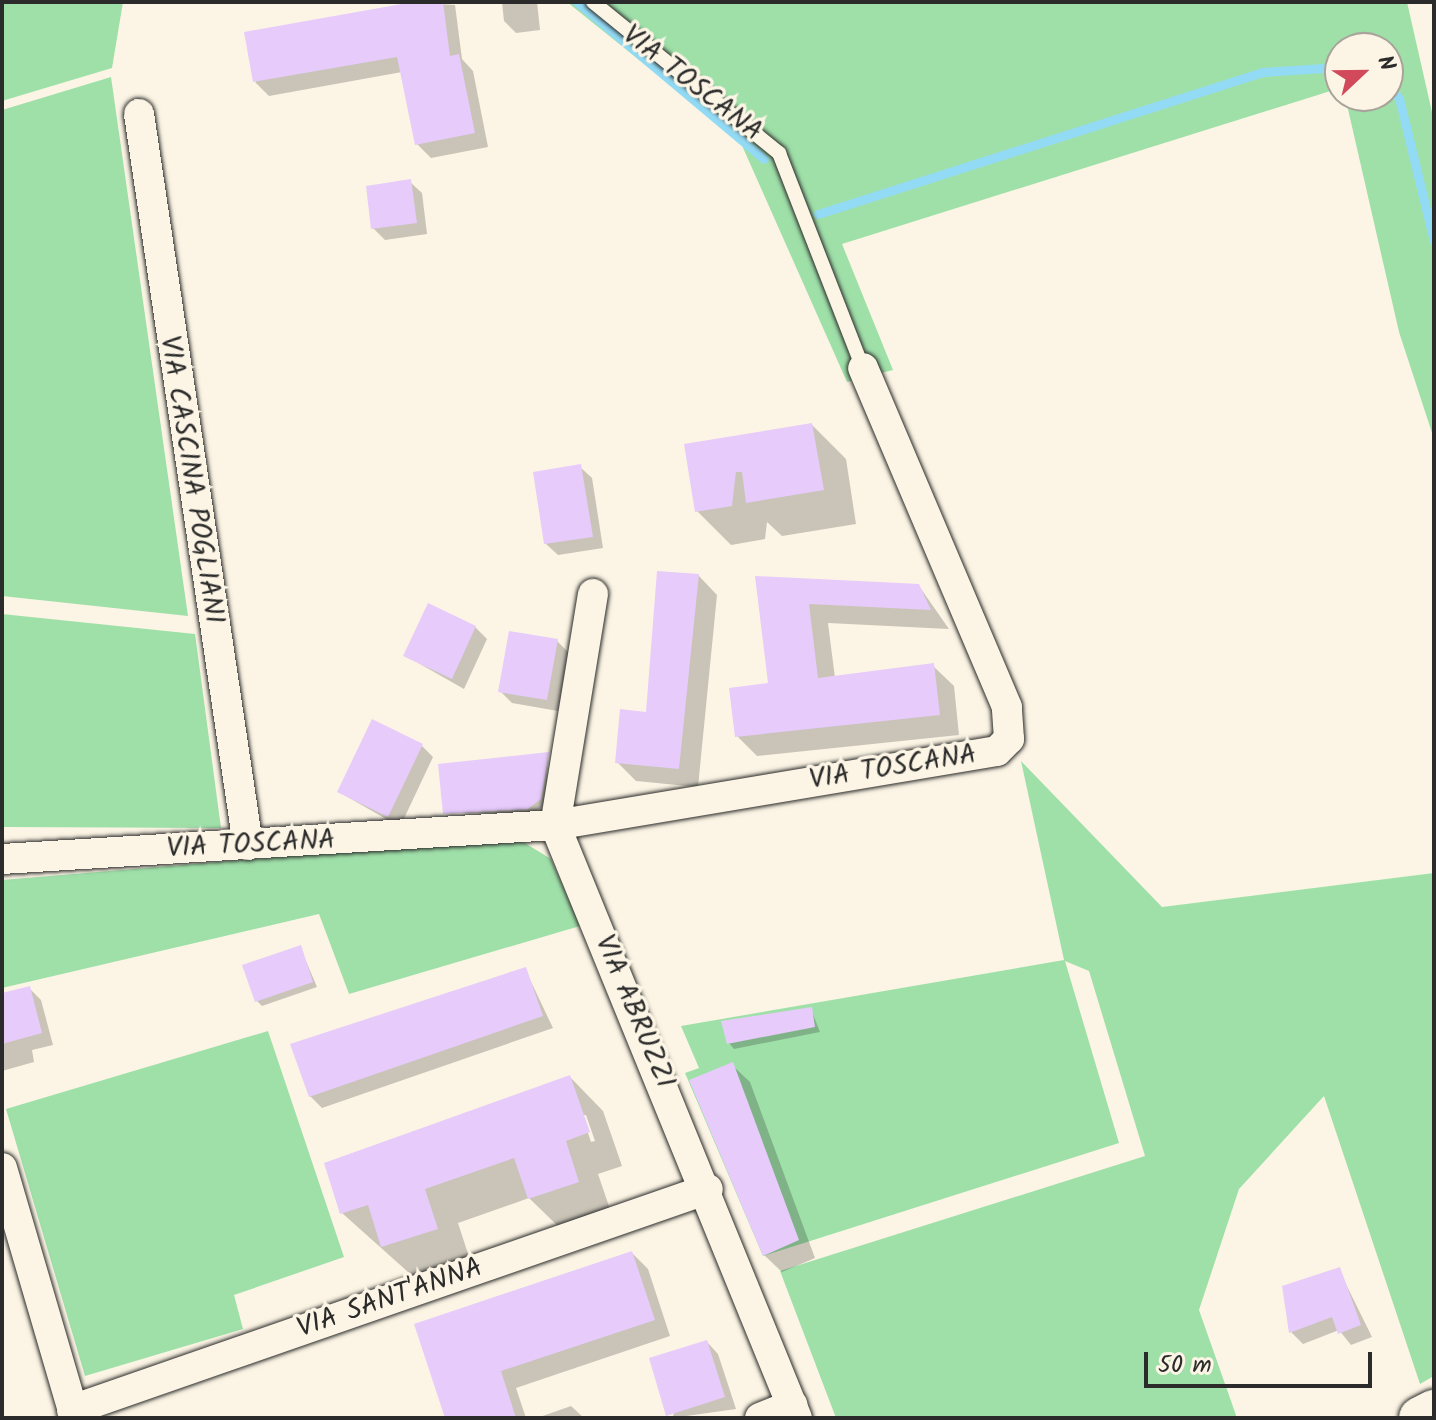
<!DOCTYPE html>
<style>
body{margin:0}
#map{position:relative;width:1436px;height:1420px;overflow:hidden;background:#fcf5e5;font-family:Kalam,sans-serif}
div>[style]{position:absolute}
.green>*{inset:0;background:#9fe0a9}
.shadow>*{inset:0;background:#0003}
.stream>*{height:9px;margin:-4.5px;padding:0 4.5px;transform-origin:4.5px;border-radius:4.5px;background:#93dbf5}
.building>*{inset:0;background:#e6cbfb}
.roads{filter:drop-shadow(0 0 2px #2b2b2b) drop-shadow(0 0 2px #2b2b2b)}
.lane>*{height:14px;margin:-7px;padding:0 7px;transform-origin:7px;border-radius:7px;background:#fcf5e5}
.street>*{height:30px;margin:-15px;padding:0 15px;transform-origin:15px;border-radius:15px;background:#fcf5e5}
.secondary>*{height:42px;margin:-21px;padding:0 21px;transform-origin:21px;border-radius:21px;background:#fcf5e5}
span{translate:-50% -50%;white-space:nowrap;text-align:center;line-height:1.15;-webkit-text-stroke:7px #fcf5e5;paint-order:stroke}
.street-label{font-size:28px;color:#2b2b2b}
.frame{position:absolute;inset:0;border:4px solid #2b2b2b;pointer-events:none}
.north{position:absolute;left:1324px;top:32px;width:80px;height:80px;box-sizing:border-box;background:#fcf5e5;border:2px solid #a8a49b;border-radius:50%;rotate:68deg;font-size:22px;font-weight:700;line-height:32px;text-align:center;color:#2b2b2b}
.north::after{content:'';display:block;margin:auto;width:28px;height:36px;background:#d1495b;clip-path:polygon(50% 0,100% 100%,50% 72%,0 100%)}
.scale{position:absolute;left:1144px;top:1352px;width:228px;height:36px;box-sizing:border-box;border:4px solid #2b2b2b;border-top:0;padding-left:10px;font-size:24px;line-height:28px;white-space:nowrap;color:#2b2b2b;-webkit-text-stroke:6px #fcf5e5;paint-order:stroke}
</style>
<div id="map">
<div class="green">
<i style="clip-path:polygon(2px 2px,123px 2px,112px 68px,2px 101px)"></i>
<i style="clip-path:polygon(567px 2px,1407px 2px,1434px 121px,1434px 439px,1399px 332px,1345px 96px,1388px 96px,1388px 48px,1340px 48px,1340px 88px,842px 244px,893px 370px,847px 382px,740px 141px)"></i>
<i style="clip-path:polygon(111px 77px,188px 616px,2px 596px,2px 110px)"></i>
<i style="clip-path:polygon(2px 614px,195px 634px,221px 828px,2px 827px)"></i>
<i style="clip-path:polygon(1021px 761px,1162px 907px,1434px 873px,1434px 1376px,1420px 1384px,1324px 1096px,1239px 1189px,1199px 1310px,1237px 1418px,836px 1418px,780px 1271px,1145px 1156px,1089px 971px,1065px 961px,1119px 1143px,763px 1256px,685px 1073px,699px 1068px,681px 1026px,1064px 960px)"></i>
<i style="clip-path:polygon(515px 837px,551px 859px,580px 926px,349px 994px,319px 914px,2px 988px,2px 880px)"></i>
<i style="clip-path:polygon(268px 1031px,344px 1257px,234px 1295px,243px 1329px,85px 1376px,6px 1109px)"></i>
</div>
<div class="shadow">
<i style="clip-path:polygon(406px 2px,455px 5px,462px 59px,473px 71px,488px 147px,431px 158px,417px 144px,402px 72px,269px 96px,255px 82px)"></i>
<i style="clip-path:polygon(502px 2px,537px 2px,540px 30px,516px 33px,504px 21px)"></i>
<i style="clip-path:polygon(410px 182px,422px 193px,427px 234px,385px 240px,373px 228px)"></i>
<i style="clip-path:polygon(812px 425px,846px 459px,856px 524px,782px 536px,767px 522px,765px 539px,731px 545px,697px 511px,686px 446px)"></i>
<i style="clip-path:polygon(580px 467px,592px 478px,603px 548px,558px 555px,546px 544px)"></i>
<i style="clip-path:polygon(698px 575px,717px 595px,698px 787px,636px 781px,617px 762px,648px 714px)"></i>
<i style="clip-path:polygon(757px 578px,919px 586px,949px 629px,828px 623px,835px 678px,933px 666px,954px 686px,959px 735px,757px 756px,737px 736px,771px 685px)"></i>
<i style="clip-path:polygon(475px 627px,487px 639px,464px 689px,406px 656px)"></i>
<i style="clip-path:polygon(557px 641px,569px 653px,558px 711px,512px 703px,500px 691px)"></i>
<i style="clip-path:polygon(421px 745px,433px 757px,400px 827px,339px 792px)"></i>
<i style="clip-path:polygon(548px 754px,546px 804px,534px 813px,445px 813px)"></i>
<i style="clip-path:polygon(300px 947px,317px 987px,262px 1006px,257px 1001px)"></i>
<i style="clip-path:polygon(525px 969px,553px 1028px,322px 1108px,310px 1096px)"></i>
<i style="clip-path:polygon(29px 988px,41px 1000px,53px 1045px,32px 1050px,34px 1062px,2px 1071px,2px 995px)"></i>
<i style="clip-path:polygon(811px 1009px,820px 1032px,734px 1049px,729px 1043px)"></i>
<i style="clip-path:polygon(732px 1065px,750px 1082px,815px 1258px,782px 1272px,764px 1255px)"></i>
<i style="clip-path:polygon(evenodd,570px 1077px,603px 1111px,622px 1166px,598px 1174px,612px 1215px,564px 1232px,529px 1198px,458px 1223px,471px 1263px,417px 1280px,342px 1213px,570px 1077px,582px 1115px,586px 1115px,595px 1141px,591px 1142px,582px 1115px)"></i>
<i style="clip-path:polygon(632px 1253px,648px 1269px,670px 1336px,516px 1388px,526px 1418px,466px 1418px,462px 1406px)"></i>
<i style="clip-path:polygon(1339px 1270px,1372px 1337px,1351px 1345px,1339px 1330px,1303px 1344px,1291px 1332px)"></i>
<i style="clip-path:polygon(707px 1342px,718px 1354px,736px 1409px,672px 1418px)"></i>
<i style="clip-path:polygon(571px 1406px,584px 1418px,537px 1418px)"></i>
</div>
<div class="stream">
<i style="left:577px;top:2px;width:244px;rotate:40deg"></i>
<i style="left:1388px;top:85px;width:17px;rotate:50deg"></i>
<i style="left:1399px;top:98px;width:148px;rotate:76.3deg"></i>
<i style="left:818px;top:214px;width:466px;rotate:-17.7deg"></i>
<i style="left:1262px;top:72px;width:78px;rotate:-3.7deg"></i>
</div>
<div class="building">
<i style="clip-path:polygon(413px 2px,443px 2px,450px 56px,459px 54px,475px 133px,415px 145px,397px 57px,253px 82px,244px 32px)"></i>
<i style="clip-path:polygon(411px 179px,417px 223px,371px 229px,366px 186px)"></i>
<i style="clip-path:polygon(812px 423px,824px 490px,746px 503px,742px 472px,736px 472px,732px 506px,695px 512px,684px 444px)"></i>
<i style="clip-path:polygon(581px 464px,593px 537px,544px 544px,533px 472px)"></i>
<i style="clip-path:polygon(657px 571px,699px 574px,679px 769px,615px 763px,620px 709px,646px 712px)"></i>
<i style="clip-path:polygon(755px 576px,919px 584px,931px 610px,809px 604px,818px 678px,934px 663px,940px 715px,735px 737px,729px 688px,768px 683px)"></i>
<i style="clip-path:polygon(428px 603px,476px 626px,452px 679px,403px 656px)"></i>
<i style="clip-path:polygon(509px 631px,558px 639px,547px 700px,498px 692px)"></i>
<i style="clip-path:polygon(372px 719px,423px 744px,388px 817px,337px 792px)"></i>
<i style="clip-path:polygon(549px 752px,541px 799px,528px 809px,443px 814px,438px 764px)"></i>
<i style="clip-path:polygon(301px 945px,313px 982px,255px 1002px,242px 965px)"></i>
<i style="clip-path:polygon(526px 967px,543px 1016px,309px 1097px,290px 1044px)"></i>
<i style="clip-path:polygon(30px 986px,42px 1033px,2px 1044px,2px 993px)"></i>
<i style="clip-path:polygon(812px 1007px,815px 1027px,727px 1044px,721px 1021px)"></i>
<i style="clip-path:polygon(733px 1062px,799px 1240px,763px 1256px,689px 1080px)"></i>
<i style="clip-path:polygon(570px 1075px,590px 1132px,566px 1141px,579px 1182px,528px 1199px,514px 1158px,425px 1189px,438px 1229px,381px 1247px,368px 1205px,340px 1214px,324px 1163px)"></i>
<i style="clip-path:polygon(632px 1251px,655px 1320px,501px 1371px,516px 1418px,445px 1418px,414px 1324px)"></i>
<i style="clip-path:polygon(1340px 1267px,1361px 1325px,1338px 1334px,1332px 1317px,1289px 1333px,1282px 1286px)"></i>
<i style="clip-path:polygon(707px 1340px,725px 1397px,666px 1416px,649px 1358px)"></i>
</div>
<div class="roads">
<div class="lane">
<i style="left:593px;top:2px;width:240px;rotate:39.1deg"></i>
<i style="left:779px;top:153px;width:231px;rotate:68.7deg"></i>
</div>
<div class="street">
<i style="left:139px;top:114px;width:739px;rotate:81.52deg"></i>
<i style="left:593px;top:594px;width:234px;rotate:99.3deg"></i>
<i style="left:555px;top:825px;width:640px;rotate:67.8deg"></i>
<i style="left:2px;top:859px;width:554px;rotate:-3.52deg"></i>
<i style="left:555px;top:825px;width:448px;rotate:-9.5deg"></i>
<i style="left:997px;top:751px;width:17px;rotate:-45deg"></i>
<i style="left:1009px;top:739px;width:32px;rotate:-94deg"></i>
<i style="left:1007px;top:707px;width:368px;rotate:-113deg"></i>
<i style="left:2px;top:1168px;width:260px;rotate:73.7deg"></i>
<i style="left:72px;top:1410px;width:673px;rotate:-19.16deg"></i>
<i style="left:760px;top:1418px;width:35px;rotate:-22deg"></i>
</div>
<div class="secondary">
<i style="left:1420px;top:1418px;width:16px;rotate:-27deg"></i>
</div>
</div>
<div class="street-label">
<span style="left:692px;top:84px;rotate:38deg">VIA TOSCANA</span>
<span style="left:191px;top:480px;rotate:81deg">VIA CASCINA POGLIANI</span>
<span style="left:893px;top:768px;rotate:-9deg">VIA TOSCANA</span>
<span style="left:251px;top:845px;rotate:-3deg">VIA TOSCANA</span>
<span style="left:634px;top:1012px;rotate:67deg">VIA ABRUZZI</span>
<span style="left:390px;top:1299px;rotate:-19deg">VIA SANT'ANNA</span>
</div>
<div class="frame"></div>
<div class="north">N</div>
<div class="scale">50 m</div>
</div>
